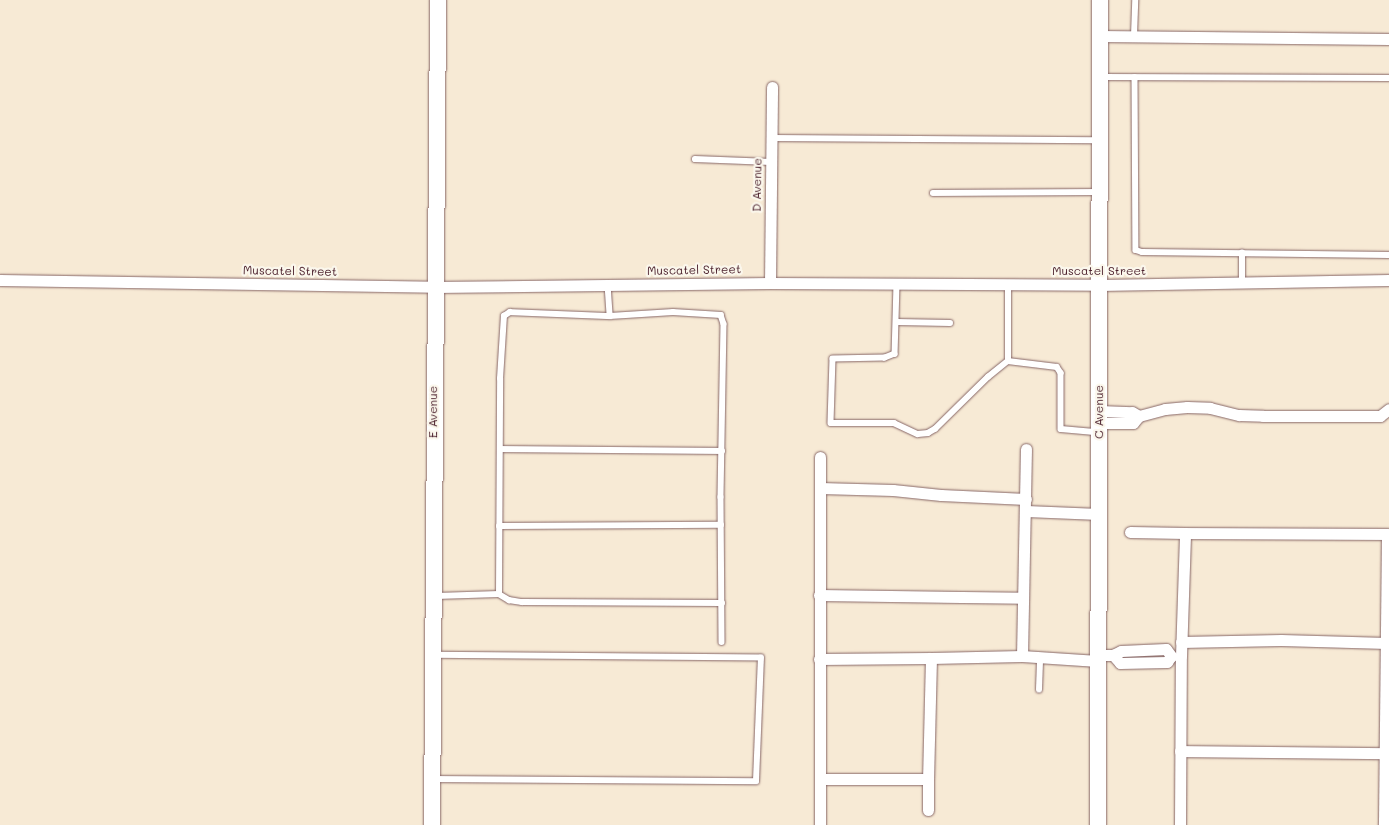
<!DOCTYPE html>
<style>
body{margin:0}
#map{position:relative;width:1389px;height:825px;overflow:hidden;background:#f7ead5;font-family:Mali,sans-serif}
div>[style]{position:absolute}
.roads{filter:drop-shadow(0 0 1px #876666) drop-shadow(0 0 1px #876666)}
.lane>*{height:5.5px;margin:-2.75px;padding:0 2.75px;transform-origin:2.75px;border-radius:2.75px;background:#fff}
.street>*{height:11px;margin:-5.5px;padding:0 5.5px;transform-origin:5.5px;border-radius:5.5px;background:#fff}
.secondary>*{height:16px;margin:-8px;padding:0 8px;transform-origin:8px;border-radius:8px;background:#fff}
span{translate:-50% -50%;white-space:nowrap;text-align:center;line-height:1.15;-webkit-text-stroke:4.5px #fbf7ec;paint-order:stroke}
.street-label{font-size:12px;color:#4a1f2b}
</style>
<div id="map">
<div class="roads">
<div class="lane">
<i style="left:1134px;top:36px;width:36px;rotate:-88deg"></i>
<i style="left:1102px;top:77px;width:287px;rotate:0.2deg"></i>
<i style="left:1135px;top:77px;width:173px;rotate:89.7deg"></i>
<i style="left:1136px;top:250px;width:6px;rotate:18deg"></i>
<i style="left:1142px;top:252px;width:247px;rotate:0.7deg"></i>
<i style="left:772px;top:138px;width:325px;rotate:0.4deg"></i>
<i style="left:695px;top:159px;width:76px;rotate:2.3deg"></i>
<i style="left:933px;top:193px;width:164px;rotate:-0.3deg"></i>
<i style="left:1242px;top:282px;width:29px;rotate:-90deg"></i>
<i style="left:897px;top:284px;width:70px;rotate:91.6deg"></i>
<i style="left:895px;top:354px;width:11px;rotate:158deg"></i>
<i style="left:885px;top:358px;width:52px;rotate:178.9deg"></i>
<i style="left:833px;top:359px;width:64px;rotate:91.8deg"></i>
<i style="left:831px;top:423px;width:63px"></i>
<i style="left:894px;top:423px;width:26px;rotate:25deg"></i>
<i style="left:918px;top:434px;width:10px;rotate:-6deg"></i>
<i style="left:928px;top:433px;width:8px;rotate:-30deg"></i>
<i style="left:935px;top:429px;width:74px;rotate:-44.5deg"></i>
<i style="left:988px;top:377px;width:26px;rotate:-39deg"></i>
<i style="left:1008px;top:361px;width:77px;rotate:-90deg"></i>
<i style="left:608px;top:285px;width:31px;rotate:86deg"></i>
<i style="left:610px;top:316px;width:63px;rotate:-3.6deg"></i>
<i style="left:673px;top:312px;width:48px;rotate:3.6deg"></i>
<i style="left:721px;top:315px;width:9px;rotate:72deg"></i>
<i style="left:724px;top:324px;width:173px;rotate:91deg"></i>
<i style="left:721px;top:497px;width:145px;rotate:89.6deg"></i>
<i style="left:897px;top:322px;width:53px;rotate:1.1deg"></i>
<i style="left:1008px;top:361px;width:49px;rotate:7deg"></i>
<i style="left:1057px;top:367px;width:7px;rotate:56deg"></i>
<i style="left:1061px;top:373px;width:56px;rotate:90deg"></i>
<i style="left:1061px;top:429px;width:36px;rotate:5deg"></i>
<i style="left:500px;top:449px;width:222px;rotate:0.5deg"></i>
<i style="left:499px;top:526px;width:222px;rotate:-0.3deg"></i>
<i style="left:499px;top:594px;width:215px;rotate:-89.7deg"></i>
<i style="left:500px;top:379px;width:63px;rotate:-86.4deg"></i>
<i style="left:504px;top:316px;width:7px;rotate:-34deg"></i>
<i style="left:510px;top:312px;width:100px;rotate:2.3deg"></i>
<i style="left:436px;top:596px;width:63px;rotate:-1.8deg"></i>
<i style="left:499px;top:594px;width:12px;rotate:31deg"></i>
<i style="left:509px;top:600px;width:13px;rotate:9deg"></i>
<i style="left:522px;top:602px;width:200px;rotate:0.3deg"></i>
<i style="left:1039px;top:690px;width:33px;rotate:-88deg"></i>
<i style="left:434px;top:779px;width:322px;rotate:0.4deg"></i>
<i style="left:756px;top:781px;width:123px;rotate:-87.7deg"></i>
<i style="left:761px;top:658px;width:326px;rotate:-179.5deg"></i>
</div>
<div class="street">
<i style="left:1100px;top:36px;width:289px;rotate:0.6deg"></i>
<i style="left:0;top:280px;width:434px;rotate:0.9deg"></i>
<i style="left:434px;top:287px;width:336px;rotate:-0.7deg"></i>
<i style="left:770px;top:283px;width:329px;rotate:0.3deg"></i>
<i style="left:1099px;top:285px;width:290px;rotate:-1deg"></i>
<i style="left:770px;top:283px;width:196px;rotate:-89.4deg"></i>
<i style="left:1099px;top:411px;width:33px;rotate:2deg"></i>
<i style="left:1132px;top:412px;width:8px;rotate:30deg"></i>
<i style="left:1139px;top:416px;width:9px;rotate:131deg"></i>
<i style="left:1133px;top:423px;width:34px;rotate:180deg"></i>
<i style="left:1139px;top:416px;width:27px;rotate:-15deg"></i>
<i style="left:1165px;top:409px;width:22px;rotate:-5deg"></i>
<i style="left:1187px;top:407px;width:23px;rotate:2deg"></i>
<i style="left:1210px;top:408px;width:30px;rotate:14deg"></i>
<i style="left:1239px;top:415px;width:24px;rotate:2deg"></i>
<i style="left:1263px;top:416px;width:117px"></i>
<i style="left:1380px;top:416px;width:11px;rotate:-38deg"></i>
<i style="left:820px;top:457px;width:31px;rotate:90deg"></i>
<i style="left:820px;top:488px;width:73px;rotate:1.6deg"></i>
<i style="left:893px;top:490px;width:48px;rotate:5.9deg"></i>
<i style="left:941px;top:495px;width:85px;rotate:2.7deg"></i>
<i style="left:1026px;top:511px;width:73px;rotate:2.4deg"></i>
<i style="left:1130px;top:532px;width:55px;rotate:1deg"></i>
<i style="left:819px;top:595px;width:204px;rotate:0.8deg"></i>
<i style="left:1181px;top:642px;width:100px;rotate:-1.1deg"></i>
<i style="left:1281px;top:640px;width:106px;rotate:1.6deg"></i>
<i style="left:1098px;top:655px;width:15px"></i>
<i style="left:1113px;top:655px;width:9px;rotate:-27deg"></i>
<i style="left:1121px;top:651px;width:45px;rotate:-2.5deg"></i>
<i style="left:1166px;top:649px;width:9px;rotate:54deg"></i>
<i style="left:1171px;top:656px;width:7px;rotate:124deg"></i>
<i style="left:1167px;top:662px;width:47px;rotate:178.8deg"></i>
<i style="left:1120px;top:663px;width:11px;rotate:-131deg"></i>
<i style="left:1022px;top:656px;width:207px;rotate:-88.9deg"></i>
<i style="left:931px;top:658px;width:91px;rotate:-1.3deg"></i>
<i style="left:1022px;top:656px;width:76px;rotate:3.8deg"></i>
<i style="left:819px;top:659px;width:112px;rotate:-0.5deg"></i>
<i style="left:931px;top:658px;width:121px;rotate:91.4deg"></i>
<i style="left:1180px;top:751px;width:205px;rotate:0.6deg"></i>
<i style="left:820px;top:779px;width:108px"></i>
<i style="left:928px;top:779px;width:31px;rotate:90deg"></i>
<i style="left:820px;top:825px;width:337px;rotate:-90deg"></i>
<i style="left:1180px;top:825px;width:169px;rotate:-89.7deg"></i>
<i style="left:1181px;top:656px;width:123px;rotate:-88.1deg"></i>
<i style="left:1185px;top:533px;width:202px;rotate:0.3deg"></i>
<i style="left:1387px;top:534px;width:291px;rotate:90.6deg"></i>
</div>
<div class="secondary">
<i style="left:432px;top:825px;width:825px;rotate:-89.58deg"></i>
<i style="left:1098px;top:825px;width:825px;rotate:-89.86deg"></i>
</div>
</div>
<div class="street-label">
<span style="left:757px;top:185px;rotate:-89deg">D Avenue</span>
<span style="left:694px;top:270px;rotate:-1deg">Muscatel Street</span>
<span style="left:290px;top:271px;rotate:1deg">Muscatel Street</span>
<span style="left:1099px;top:271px">Muscatel Street</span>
<span style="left:433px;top:412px;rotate:-90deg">E Avenue</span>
<span style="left:1099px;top:412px;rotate:-90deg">C Avenue</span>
</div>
</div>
